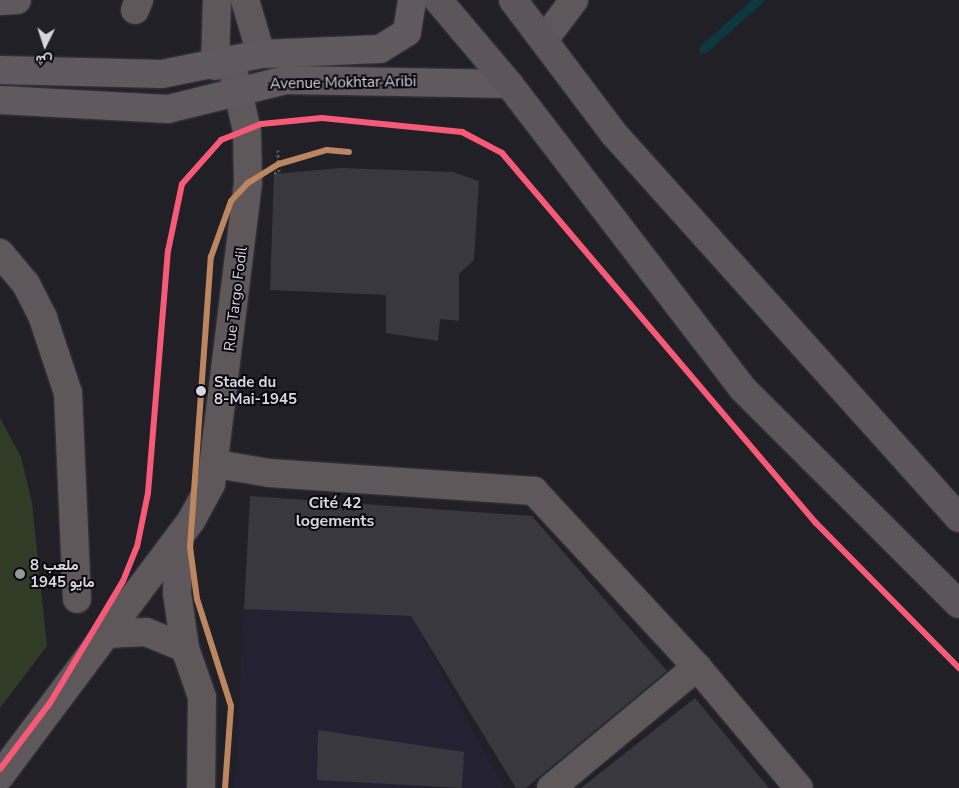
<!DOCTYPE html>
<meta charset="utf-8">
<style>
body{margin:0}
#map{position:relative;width:959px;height:788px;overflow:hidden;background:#212027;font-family:"Nunito Sans",Vazirmatn,sans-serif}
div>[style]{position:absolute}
.built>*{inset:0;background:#242232}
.green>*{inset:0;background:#313c26}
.stream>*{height:9px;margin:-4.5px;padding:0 4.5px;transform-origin:4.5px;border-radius:4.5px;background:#0c3940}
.building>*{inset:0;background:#38383e}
.path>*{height:3px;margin-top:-1.5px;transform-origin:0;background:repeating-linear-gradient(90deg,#585457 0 2.5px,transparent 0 5px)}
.roads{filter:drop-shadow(0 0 1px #3b3a40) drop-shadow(0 0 1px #3b3a40)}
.minor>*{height:28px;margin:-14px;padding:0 14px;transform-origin:14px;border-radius:14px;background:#5e585a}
.major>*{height:28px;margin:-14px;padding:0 14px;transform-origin:14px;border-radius:14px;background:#60595d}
.highway>*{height:28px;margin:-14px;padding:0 14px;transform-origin:14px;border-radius:14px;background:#5c565a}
.tram-1>*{height:6px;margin:-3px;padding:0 3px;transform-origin:3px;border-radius:3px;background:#f75a77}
.tram-2>*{height:6px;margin:-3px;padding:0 3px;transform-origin:3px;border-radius:3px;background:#bb8660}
.dots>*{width:14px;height:14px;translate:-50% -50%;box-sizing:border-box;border:2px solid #09080e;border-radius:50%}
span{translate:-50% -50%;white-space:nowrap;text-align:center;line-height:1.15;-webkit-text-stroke:4px #09080e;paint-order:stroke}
.street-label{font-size:15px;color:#d7d6df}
.stop-label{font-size:15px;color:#d7d6df;font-weight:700}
.left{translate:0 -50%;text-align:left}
.poi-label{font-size:15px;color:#d7d6df;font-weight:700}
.neighbourhood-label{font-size:16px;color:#d7d6df;font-weight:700}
.north{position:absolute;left:20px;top:20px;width:50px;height:50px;-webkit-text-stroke:4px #09080e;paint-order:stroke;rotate:184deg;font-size:14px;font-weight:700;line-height:20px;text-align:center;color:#d7d6df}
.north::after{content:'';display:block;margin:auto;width:18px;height:22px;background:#d7d6df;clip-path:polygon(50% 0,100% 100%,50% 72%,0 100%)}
</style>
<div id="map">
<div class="built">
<i style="clip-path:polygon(244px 609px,411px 616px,504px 788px,235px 788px)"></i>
</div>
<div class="green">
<i style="clip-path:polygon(0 418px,21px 457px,32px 503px,47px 646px,0 708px)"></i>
</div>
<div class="stream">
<i style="left:703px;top:49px;width:74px;rotate:-41.7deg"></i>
</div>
<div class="building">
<i style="clip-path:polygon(341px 168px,453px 172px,479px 181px,474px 260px,459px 274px,459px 321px,440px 319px,438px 341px,386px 333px,386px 295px,270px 290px,274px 174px)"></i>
<i style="clip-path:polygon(250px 496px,532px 516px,667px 671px,526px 788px,516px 788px,411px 616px,244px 609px)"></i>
<i style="clip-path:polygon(695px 698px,769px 788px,581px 788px)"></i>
<i style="clip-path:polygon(318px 730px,464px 752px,462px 788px,317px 780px)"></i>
</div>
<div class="path">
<i style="left:274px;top:173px;width:5px;rotate:-11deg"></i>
<i style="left:279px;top:172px;width:22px;rotate:-93deg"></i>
</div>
<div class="roads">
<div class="minor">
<i style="left:245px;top:0;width:56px;rotate:73.5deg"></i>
<i style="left:0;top:1px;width:17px;rotate:-3deg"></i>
<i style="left:135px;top:10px;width:11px;rotate:-68deg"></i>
<i style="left:544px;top:40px;width:50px;rotate:-53.1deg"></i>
<i style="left:215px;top:66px;width:66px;rotate:-88.3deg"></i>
<i style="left:0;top:253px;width:40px;rotate:50deg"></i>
<i style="left:26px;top:284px;width:38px;rotate:63deg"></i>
<i style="left:43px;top:318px;width:79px;rotate:71.6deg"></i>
<i style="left:68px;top:393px;width:206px;rotate:87.5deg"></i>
<i style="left:216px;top:464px;width:54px;rotate:9.6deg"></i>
<i style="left:269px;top:473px;width:266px;rotate:3.9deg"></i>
<i style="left:534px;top:491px;width:240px;rotate:47.2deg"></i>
<i style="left:697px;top:667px;width:158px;rotate:49.9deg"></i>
<i style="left:179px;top:538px;width:55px;rotate:92.1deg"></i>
<i style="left:177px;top:593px;width:56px;rotate:81.7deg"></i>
<i style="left:106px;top:634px;width:40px;rotate:-2.9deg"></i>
<i style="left:146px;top:632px;width:42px;rotate:22.3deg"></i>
<i style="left:185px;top:648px;width:52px;rotate:70.9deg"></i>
<i style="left:202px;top:697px;width:91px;rotate:90.6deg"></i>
<i style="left:0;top:776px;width:319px;rotate:-53.2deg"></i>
<i style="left:191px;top:521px;width:42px;rotate:-61.6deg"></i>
<i style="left:211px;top:484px;width:303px;rotate:-83deg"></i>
<i style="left:248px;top:183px;width:52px;rotate:-91.1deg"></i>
<i style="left:247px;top:131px;width:72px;rotate:-102.9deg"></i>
<i style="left:551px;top:788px;width:190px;rotate:-39.7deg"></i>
</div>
<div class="major">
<i style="left:0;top:70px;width:162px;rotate:1.4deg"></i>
<i style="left:162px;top:74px;width:101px;rotate:-11.4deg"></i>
<i style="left:261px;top:54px;width:119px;rotate:-2.4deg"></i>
<i style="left:380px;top:49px;width:32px;rotate:-32deg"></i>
<i style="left:407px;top:32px;width:32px;rotate:-81deg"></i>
<i style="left:0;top:100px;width:168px;rotate:3.1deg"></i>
<i style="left:168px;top:109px;width:122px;rotate:-13.8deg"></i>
<i style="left:286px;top:80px;width:223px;rotate:1deg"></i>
</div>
<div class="highway">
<i style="left:438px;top:0;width:110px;rotate:49.8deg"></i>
<i style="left:509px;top:84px;width:383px;rotate:52.5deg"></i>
<i style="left:742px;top:388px;width:306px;rotate:44.9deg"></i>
<i style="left:513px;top:0;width:168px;rotate:53deg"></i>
<i style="left:614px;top:134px;width:516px;rotate:48.06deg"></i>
</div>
</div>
<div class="tram-1">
<i style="left:0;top:769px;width:83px;rotate:-52.9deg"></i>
<i style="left:50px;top:703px;width:142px;rotate:-59.1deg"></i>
<i style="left:123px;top:581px;width:37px;rotate:-68deg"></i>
<i style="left:137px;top:547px;width:55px;rotate:-78.5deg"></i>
<i style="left:148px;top:493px;width:243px;rotate:-85.3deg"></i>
<i style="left:168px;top:251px;width:68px;rotate:-78.2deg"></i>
<i style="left:182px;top:184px;width:59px;rotate:-48.4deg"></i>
<i style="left:221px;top:140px;width:43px;rotate:-21.8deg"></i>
<i style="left:261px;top:124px;width:61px;rotate:-5.6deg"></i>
<i style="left:322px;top:118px;width:141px;rotate:5.7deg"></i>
<i style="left:462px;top:132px;width:45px;rotate:27.7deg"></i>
<i style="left:502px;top:153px;width:485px;rotate:49.7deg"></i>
<i style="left:816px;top:523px;width:204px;rotate:45.4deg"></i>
</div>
<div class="tram-2">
<i style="left:225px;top:788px;width:82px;rotate:-85.8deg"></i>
<i style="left:231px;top:706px;width:112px;rotate:-107.6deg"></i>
<i style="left:197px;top:599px;width:52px;rotate:-97.7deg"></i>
<i style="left:190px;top:547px;width:291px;rotate:-85.9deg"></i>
<i style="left:211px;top:257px;width:59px;rotate:-70.3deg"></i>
<i style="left:231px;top:201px;width:25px;rotate:-47deg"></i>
<i style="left:248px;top:183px;width:36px;rotate:-32deg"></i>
<i style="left:279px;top:164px;width:50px;rotate:-16.3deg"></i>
<i style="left:327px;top:150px;width:22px;rotate:5deg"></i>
</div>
<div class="dots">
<i style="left:201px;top:391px;background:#d7d6df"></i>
<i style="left:20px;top:574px;background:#97969f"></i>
</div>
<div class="street-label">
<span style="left:343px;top:83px;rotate:-1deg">Avenue Mokhtar Aribi</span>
<span style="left:236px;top:299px;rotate:-83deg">Rue Targo Fodil</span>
</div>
<div class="stop-label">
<span class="left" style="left:214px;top:391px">Stade du<br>8-Mai-1945</span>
</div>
<div class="poi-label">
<span class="left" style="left:30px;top:574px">ملعب 8<br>مايو 1945</span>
</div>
<div class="neighbourhood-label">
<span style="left:335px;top:512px">Cité 42<br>logements</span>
</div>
<div class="north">ش</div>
</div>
